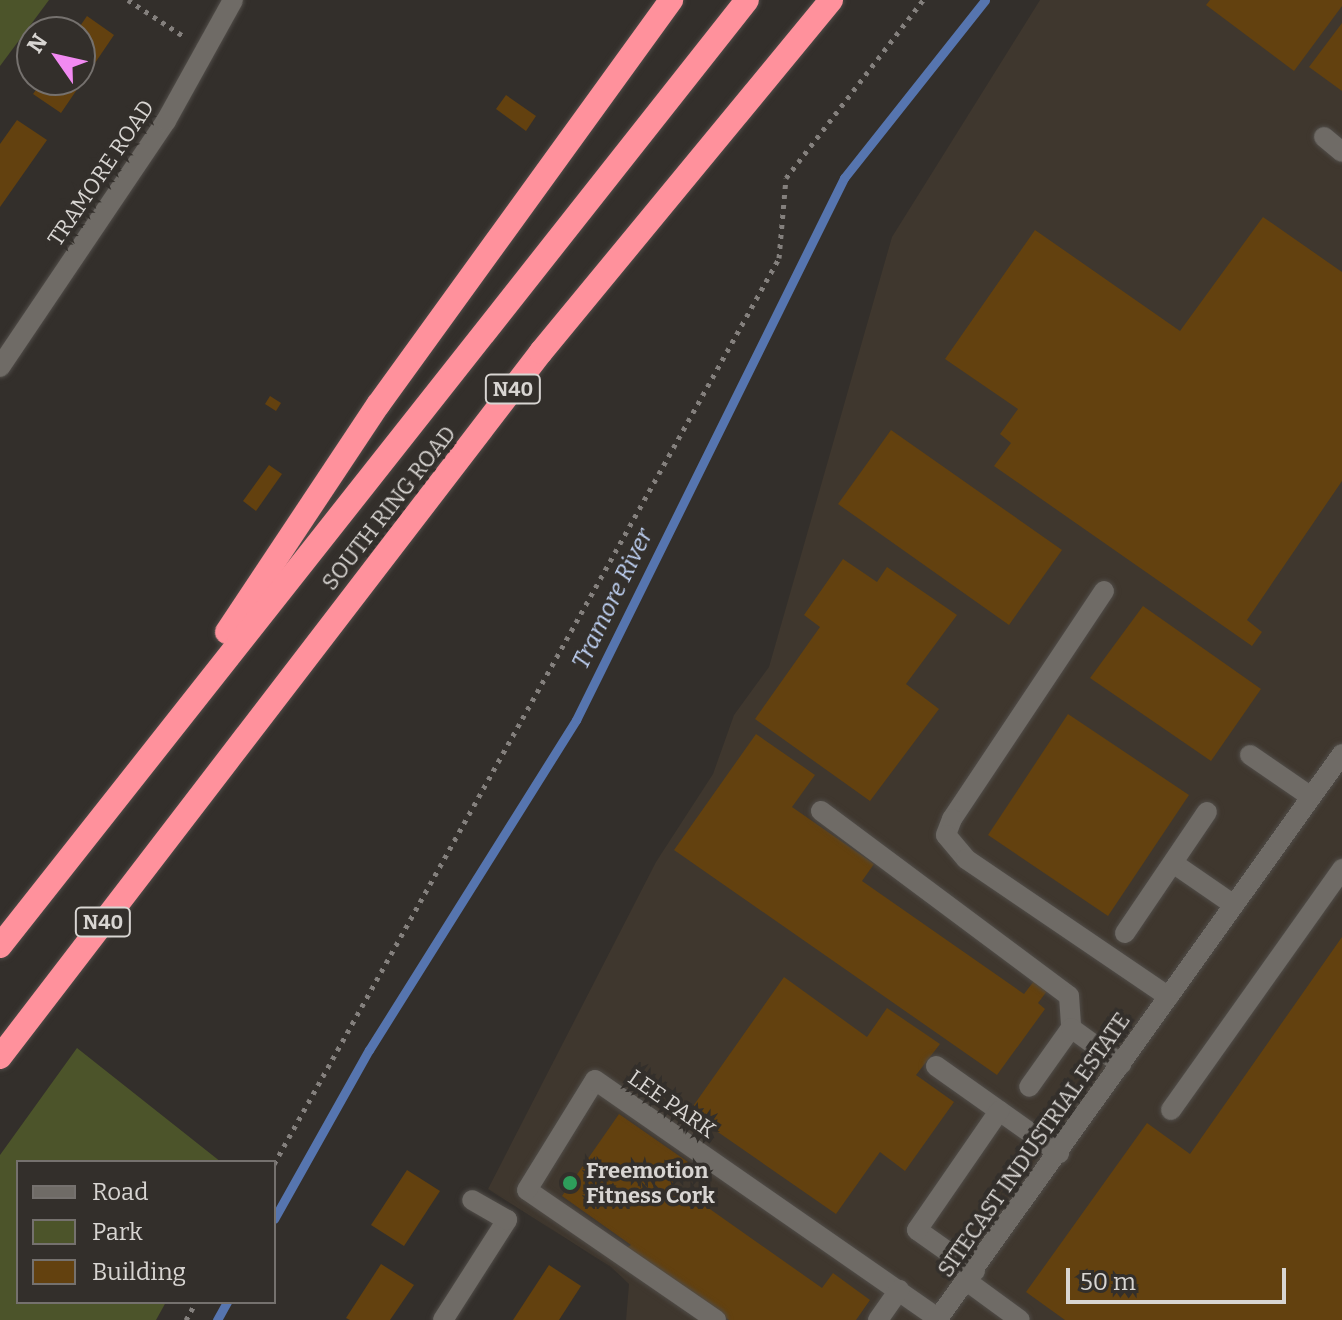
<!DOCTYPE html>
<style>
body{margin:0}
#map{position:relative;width:1342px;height:1320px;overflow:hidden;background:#332f2b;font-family:Bitter,serif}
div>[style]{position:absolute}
.built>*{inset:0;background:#3f372e}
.green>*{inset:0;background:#4c542a}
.stream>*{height:9px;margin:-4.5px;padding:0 4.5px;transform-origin:4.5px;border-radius:4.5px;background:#5675af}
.building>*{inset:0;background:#63410f}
.path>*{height:5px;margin-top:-2.5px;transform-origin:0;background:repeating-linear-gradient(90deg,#84807d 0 4px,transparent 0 10px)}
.roads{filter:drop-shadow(0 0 2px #504c48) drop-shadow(0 0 2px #504c48)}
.minor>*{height:20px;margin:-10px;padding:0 10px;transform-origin:10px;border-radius:10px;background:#6f6b66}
.highway>*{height:24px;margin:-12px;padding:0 12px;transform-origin:12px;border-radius:12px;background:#ff919c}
.dots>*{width:22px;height:22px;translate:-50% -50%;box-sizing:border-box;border:4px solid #332f2b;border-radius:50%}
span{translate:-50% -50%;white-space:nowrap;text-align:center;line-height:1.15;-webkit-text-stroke:7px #332f2b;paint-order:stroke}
.shield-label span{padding:2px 6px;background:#332f2b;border:2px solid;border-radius:6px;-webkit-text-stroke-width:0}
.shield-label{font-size:20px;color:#d8d5d2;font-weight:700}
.street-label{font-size:22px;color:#d8d5d2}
.poi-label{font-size:22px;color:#d8d5d2;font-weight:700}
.left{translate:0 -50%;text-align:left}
.water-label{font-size:24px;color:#bed0f2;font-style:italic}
.legend{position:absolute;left:16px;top:1160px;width:260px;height:144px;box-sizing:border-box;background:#332f2b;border:2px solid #75716e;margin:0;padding:10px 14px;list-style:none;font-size:24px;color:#d8d5d2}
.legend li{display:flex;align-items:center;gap:16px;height:40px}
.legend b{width:40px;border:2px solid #75716e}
.north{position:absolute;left:16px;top:16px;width:80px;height:80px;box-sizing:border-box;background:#332f2b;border:2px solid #75716e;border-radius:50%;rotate:304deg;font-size:22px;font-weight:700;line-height:32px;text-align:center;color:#d8d5d2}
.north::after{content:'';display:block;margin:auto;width:28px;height:36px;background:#f28af2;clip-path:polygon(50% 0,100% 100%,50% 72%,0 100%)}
.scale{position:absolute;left:1066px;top:1268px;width:220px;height:36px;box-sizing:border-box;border:4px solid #d8d5d2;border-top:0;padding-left:10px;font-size:24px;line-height:28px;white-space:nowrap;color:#d8d5d2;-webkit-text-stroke:6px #332f2b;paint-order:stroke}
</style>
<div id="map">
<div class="built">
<i style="clip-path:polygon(1040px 0,1342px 0,1342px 1320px,626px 1320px,629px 1284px,611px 1267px,488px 1189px,656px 862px,713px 774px,734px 715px,769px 667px,892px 237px)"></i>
</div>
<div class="green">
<i style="clip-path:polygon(0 0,49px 0,0 66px)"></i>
<i style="clip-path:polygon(77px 1048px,221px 1162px,18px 1162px,18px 1302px,166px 1302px,156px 1320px,0 1320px,0 1155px)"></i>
</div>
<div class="stream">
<i style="left:274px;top:1219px;width:194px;rotate:-60.7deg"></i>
<i style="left:369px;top:1050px;width:390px;rotate:-57.9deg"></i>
<i style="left:576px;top:720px;width:605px;rotate:-63.69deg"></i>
<i style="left:844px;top:178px;width:227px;rotate:-51.6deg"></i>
<i style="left:217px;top:1320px;width:21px;rotate:-61deg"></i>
</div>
<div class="building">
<i style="clip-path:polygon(1210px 0,1342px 0,1342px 6px,1294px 71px,1206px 5px)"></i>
<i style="clip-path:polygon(87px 16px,114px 35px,61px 113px,33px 94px,43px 80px,80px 80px,80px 32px,76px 32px)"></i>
<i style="clip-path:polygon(1342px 23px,1342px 91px,1309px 67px)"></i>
<i style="clip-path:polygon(506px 95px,536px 116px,526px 131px,496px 109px)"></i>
<i style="clip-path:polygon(17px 120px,47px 140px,0 207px,0 144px)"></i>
<i style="clip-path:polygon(1263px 217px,1342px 272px,1342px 481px,1247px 620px,1262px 632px,1252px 646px,994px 466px,1011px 443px,1000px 434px,1018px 409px,945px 359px,1035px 230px,1180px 331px)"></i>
<i style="clip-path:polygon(270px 396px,281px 403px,276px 411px,265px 404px)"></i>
<i style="clip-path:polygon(891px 430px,1062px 550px,1009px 625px,838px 504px)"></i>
<i style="clip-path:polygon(269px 465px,282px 474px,256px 511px,243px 501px)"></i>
<i style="clip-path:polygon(843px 559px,877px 582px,887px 567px,957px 615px,906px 684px,939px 709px,870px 801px,755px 719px,820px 627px,804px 615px)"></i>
<i style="clip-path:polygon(1143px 606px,1261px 689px,1211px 761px,1090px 678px)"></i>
<i style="clip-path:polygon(1068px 714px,1189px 795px,1108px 916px,988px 835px)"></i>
<i style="clip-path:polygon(756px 734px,815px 775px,792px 807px,874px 864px,862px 881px,1024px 994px,1034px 981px,1047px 991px,1038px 1003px,1045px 1009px,997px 1075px,674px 850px)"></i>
<i style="clip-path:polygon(1342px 937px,1342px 1320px,1065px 1320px,1026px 1292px,1147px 1123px,1190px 1154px)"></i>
<i style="clip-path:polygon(784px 977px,867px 1037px,887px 1008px,940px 1044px,916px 1075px,954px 1102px,905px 1171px,880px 1152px,836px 1214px,689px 1112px)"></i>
<i style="clip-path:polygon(619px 1114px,688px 1162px,673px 1183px,822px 1288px,833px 1273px,870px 1300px,856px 1320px,729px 1320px,625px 1249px,631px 1245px,562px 1196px)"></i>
<i style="clip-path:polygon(407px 1170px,440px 1191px,404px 1246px,371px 1225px)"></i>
<i style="clip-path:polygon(381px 1264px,414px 1285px,390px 1320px,350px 1320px,346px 1318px)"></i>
<i style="clip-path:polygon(549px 1265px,581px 1286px,559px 1320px,513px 1320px)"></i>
</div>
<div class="path">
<i style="left:128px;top:0;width:68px;rotate:33deg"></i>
<i style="left:274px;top:1164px;width:1037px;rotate:-60.86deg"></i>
<i style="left:779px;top:258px;width:80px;rotate:-85deg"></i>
<i style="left:786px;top:178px;width:225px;rotate:-52.4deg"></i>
<i style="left:186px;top:1320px;width:21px;rotate:-61deg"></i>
</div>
<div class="roads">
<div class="minor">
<i style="left:1324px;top:137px;width:23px;rotate:40deg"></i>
<i style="left:0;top:367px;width:297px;rotate:-56deg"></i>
<i style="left:166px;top:121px;width:138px;rotate:-61deg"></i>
<i style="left:1104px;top:591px;width:274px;rotate:123.7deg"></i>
<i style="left:952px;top:819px;width:17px;rotate:111deg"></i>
<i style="left:946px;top:835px;width:31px;rotate:50deg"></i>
<i style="left:966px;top:859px;width:245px;rotate:34.2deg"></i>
<i style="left:1250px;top:755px;width:74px;rotate:34.5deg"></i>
<i style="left:821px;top:811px;width:309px;rotate:36.7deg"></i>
<i style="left:1069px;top:996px;width:32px;rotate:86deg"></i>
<i style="left:1071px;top:1028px;width:72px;rotate:125.4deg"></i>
<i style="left:1173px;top:863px;width:74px;rotate:34.5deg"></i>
<i style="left:1125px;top:933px;width:146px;rotate:-55.9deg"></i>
<i style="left:1071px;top:1028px;width:62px;rotate:35.8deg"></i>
<i style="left:936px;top:1066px;width:151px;rotate:35.3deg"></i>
<i style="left:1171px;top:1110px;width:296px;rotate:-54.6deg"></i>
<i style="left:975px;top:1271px;width:71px;rotate:-144.7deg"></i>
<i style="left:917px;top:1230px;width:145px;rotate:-55.4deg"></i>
<i style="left:968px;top:1282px;width:64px;rotate:36.2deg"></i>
<i style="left:443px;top:1320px;width:119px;rotate:-57.4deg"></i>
<i style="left:507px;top:1220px;width:40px;rotate:-150.3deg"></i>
<i style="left:716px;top:1320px;width:229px;rotate:-145.5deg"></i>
<i style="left:527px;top:1190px;width:129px;rotate:-58.3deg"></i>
<i style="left:595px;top:1080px;width:417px;rotate:34.8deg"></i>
<i style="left:878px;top:1320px;width:37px;rotate:-55deg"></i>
<i style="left:937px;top:1320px;width:696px;rotate:-54.41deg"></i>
</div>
<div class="highway">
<i style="left:227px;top:632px;width:273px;rotate:-56.4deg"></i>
<i style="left:378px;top:405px;width:500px;rotate:-54.1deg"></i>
<i style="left:0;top:946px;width:1205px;rotate:-51.7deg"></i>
<i style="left:0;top:1057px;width:889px;rotate:-52.5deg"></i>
<i style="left:541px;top:352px;width:456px;rotate:-50.5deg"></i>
</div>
</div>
<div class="dots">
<i style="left:570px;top:1183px;background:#2e9e5b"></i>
</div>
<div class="shield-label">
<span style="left:513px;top:389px">N40</span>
<span style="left:103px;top:922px">N40</span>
</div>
<div class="street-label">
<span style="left:101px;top:173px;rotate:-56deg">TRAMORE ROAD</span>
<span style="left:389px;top:508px;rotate:-52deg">SOUTH RING ROAD</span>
<span style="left:672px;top:1104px;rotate:35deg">LEE PARK</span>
<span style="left:1034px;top:1145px;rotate:-55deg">SITECAST INDUSTRIAL ESTATE</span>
</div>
<div class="poi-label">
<span class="left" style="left:586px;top:1183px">Freemotion<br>Fitness Cork</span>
</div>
<div class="water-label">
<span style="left:613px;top:599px;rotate:-64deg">Tramore River</span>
</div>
<ul class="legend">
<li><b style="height:10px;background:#6f6b66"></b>Road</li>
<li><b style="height:22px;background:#4c542a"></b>Park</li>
<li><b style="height:22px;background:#63410f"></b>Building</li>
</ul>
<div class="north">N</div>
<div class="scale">50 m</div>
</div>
